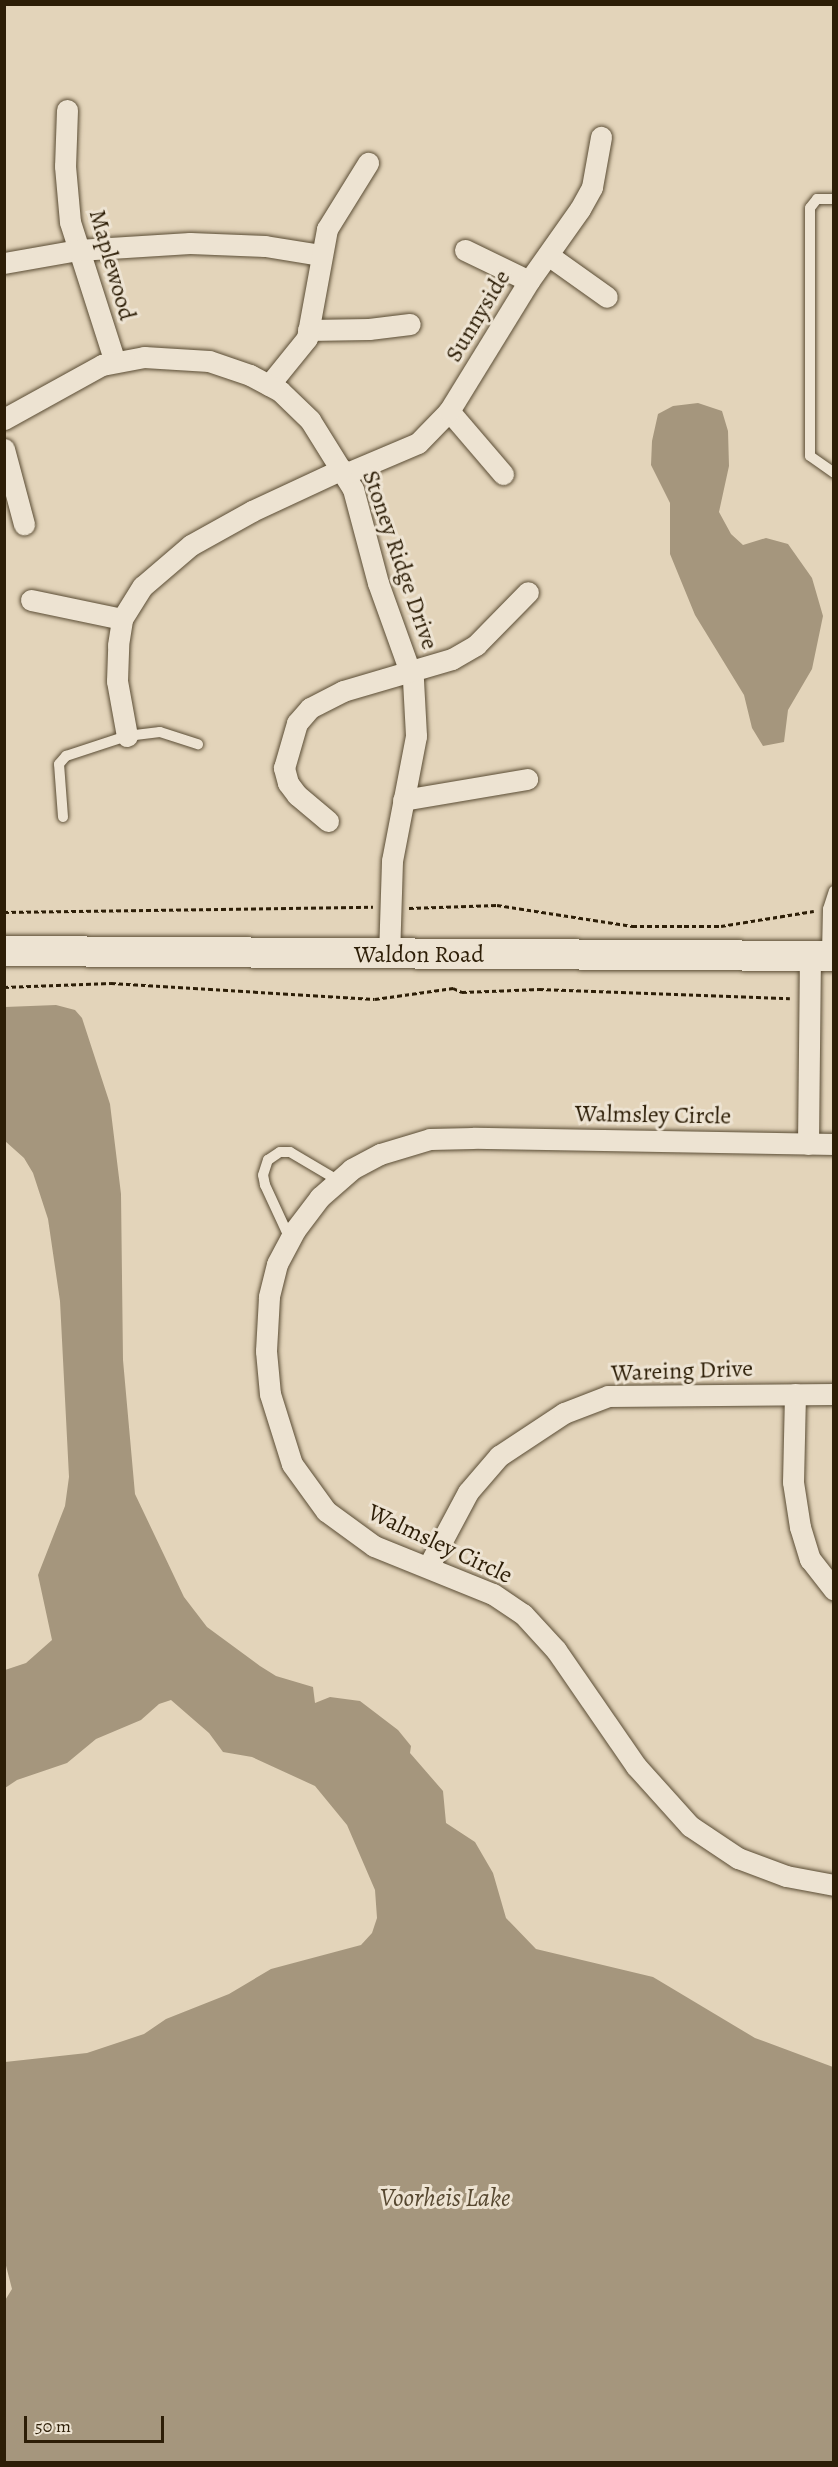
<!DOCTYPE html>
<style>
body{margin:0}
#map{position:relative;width:838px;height:2467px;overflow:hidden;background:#e3d4ba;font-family:Alegreya,serif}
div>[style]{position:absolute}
.water>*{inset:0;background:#a5967d}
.path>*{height:3px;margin-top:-1.5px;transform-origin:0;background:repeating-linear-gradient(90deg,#2d1e07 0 4.5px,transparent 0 7.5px)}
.roads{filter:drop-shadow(0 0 2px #5a4c34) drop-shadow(0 0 2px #5a4c34)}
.lane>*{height:10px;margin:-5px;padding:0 5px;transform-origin:5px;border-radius:5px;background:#ede3d2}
.street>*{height:21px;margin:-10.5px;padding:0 10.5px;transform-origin:10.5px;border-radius:10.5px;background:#ede3d2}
.secondary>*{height:30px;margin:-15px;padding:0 15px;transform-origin:15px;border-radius:15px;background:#ede3d2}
span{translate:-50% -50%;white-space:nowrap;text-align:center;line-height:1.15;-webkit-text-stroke:6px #ede3d2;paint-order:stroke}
.street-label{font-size:24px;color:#2d1e07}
.water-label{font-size:26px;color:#574830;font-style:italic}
.frame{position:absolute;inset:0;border:6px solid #2d1e07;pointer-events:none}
.scale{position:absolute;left:24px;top:2416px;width:140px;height:27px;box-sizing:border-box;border:3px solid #2d1e07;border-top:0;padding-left:8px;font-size:18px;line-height:21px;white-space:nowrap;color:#2d1e07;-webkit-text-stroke:4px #ede3d2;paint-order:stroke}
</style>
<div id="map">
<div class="water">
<i style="clip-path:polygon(698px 403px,722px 411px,728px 431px,729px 466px,719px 512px,731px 534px,743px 545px,766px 538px,788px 544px,812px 578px,823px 616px,812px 669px,788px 710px,784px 742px,763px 746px,752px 728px,744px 695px,695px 615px,670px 554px,670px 503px,651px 465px,652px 441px,658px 414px,673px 406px)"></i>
<i style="clip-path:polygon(56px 1005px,75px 1010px,82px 1018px,110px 1104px,121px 1194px,123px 1360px,135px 1494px,184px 1597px,207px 1627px,260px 1666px,276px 1676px,313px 1687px,315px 1703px,330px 1697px,360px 1701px,398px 1730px,411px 1746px,410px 1753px,443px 1791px,446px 1823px,475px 1842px,493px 1873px,506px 1918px,536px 1949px,653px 1977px,755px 2038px,833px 2067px,833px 2462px,5px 2462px,4px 2302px,12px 2289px,4px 2258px,5px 2062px,87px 2053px,144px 2034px,166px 2019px,229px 1994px,271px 1969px,361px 1945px,372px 1933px,377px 1918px,375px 1890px,347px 1825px,315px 1786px,252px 1757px,223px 1752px,209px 1733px,171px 1700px,159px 1704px,141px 1720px,96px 1739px,67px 1763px,17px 1780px,5px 1788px,5px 1670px,26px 1663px,52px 1640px,38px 1575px,65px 1506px,69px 1477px,60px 1301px,48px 1219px,33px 1173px,24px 1158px,5px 1141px,5px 1007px)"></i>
</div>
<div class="path">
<i style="left:409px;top:908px;width:88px;rotate:-2deg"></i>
<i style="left:497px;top:905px;width:137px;rotate:8.8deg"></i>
<i style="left:632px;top:926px;width:89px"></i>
<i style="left:721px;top:926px;width:94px;rotate:-9.2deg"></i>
<i style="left:4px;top:912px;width:369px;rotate:-0.8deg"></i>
<i style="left:4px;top:987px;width:107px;rotate:-2.1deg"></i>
<i style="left:111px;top:983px;width:264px;rotate:3.5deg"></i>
<i style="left:375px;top:999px;width:79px;rotate:-8deg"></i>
<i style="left:453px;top:988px;width:10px;rotate:24deg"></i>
<i style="left:462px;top:992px;width:77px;rotate:-2.2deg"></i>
<i style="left:539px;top:989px;width:251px;rotate:2.1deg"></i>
</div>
<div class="roads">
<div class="lane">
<i style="left:834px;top:199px;width:17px;rotate:180deg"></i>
<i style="left:817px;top:199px;width:11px;rotate:128deg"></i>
<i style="left:810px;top:208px;width:248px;rotate:90deg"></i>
<i style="left:810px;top:456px;width:29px;rotate:35deg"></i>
<i style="left:63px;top:817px;width:53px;rotate:-94.3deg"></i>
<i style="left:59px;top:764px;width:11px;rotate:-49deg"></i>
<i style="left:66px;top:756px;width:64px;rotate:-18.2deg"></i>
<i style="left:127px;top:736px;width:33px;rotate:-7deg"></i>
<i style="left:160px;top:732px;width:40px;rotate:18deg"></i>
<i style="left:827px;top:953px;width:44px;rotate:-88.7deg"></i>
<i style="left:828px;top:909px;width:19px;rotate:-72deg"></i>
<i style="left:290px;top:1239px;width:60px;rotate:-114.8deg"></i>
<i style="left:265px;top:1185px;width:10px;rotate:-101deg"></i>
<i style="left:263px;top:1175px;width:16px;rotate:-72deg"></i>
<i style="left:268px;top:1160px;width:14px;rotate:-34deg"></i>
<i style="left:280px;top:1152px;width:10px"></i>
<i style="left:290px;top:1152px;width:57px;rotate:30.6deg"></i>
</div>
<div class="street">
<i style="left:67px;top:110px;width:56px;rotate:92deg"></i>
<i style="left:65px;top:166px;width:56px;rotate:84.9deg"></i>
<i style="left:70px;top:222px;width:147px;rotate:72.2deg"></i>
<i style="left:465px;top:250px;width:71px;rotate:25.8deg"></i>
<i style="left:548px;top:255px;width:72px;rotate:35.4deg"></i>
<i style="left:4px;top:263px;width:75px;rotate:-10deg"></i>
<i style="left:78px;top:250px;width:112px;rotate:-3.6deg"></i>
<i style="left:190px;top:243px;width:75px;rotate:2.3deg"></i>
<i style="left:265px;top:246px;width:57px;rotate:9.1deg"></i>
<i style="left:308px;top:330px;width:61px;rotate:-0.9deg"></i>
<i style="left:369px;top:329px;width:41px;rotate:-7deg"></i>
<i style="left:269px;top:385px;width:60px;rotate:-51deg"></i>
<i style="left:307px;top:338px;width:111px;rotate:-79.6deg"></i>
<i style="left:327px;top:229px;width:78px;rotate:-58.2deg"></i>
<i style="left:449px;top:411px;width:83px;rotate:49.4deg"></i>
<i style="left:4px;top:419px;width:112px;rotate:-28.9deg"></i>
<i style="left:102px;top:365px;width:43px;rotate:-10.8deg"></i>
<i style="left:144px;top:357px;width:65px;rotate:3.5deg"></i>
<i style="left:209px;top:361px;width:43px;rotate:18.9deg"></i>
<i style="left:250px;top:375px;width:34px;rotate:28deg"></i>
<i style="left:280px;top:391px;width:42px;rotate:44deg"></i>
<i style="left:310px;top:420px;width:81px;rotate:58.1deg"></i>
<i style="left:353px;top:489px;width:97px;rotate:75.1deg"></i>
<i style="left:378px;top:583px;width:103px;rotate:70.2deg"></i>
<i style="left:413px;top:680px;width:56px;rotate:86.9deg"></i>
<i style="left:416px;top:736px;width:127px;rotate:100.9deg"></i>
<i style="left:392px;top:861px;width:94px;rotate:91.8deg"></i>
<i style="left:4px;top:449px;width:78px;rotate:75.1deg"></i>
<i style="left:345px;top:474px;width:79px;rotate:-23deg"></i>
<i style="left:418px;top:443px;width:45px;rotate:-45.9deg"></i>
<i style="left:449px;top:411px;width:153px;rotate:-58.4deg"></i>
<i style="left:529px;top:281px;width:88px;rotate:-54.7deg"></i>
<i style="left:580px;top:209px;width:25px;rotate:-61deg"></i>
<i style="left:592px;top:187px;width:51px;rotate:-79.8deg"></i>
<i style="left:31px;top:600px;width:93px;rotate:11.8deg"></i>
<i style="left:127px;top:736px;width:56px;rotate:-100.3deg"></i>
<i style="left:117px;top:681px;width:36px;rotate:-88deg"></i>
<i style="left:118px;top:645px;width:26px;rotate:-81deg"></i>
<i style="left:122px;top:619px;width:39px;rotate:-58deg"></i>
<i style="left:143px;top:586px;width:63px;rotate:-40.5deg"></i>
<i style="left:191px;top:545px;width:70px;rotate:-29.1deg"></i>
<i style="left:252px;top:511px;width:99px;rotate:-25deg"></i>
<i style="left:403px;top:800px;width:126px;rotate:-9.6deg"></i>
<i style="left:328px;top:821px;width:40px;rotate:-140deg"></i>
<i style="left:297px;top:795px;width:15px;rotate:-127deg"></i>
<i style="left:288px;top:783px;width:16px;rotate:-105deg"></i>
<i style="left:284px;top:768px;width:47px;rotate:-73.9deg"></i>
<i style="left:297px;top:723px;width:20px;rotate:-49deg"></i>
<i style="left:310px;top:708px;width:37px;rotate:-27deg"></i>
<i style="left:343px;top:691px;width:114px;rotate:-16.4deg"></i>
<i style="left:452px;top:659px;width:28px;rotate:-30deg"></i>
<i style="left:476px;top:645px;width:74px;rotate:-45.5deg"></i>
<i style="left:808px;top:1144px;width:188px;rotate:-89.4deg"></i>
<i style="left:834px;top:1144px;width:361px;rotate:-179deg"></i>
<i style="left:473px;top:1138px;width:43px;rotate:178.7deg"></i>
<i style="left:430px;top:1139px;width:52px;rotate:163.3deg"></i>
<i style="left:380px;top:1154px;width:32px;rotate:152deg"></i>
<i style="left:352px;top:1169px;width:43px;rotate:138.8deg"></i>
<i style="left:320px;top:1197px;width:41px;rotate:127.1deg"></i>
<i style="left:295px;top:1230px;width:38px;rotate:118deg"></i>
<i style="left:277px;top:1264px;width:34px;rotate:104deg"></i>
<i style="left:269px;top:1297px;width:54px;rotate:93.2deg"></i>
<i style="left:266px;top:1351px;width:43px;rotate:84.7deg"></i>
<i style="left:270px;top:1394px;width:73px;rotate:72.6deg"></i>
<i style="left:292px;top:1464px;width:58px;rotate:54.1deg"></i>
<i style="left:326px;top:1511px;width:59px;rotate:36.1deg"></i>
<i style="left:374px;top:1546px;width:128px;rotate:22deg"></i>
<i style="left:493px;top:1594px;width:36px;rotate:34deg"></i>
<i style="left:523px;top:1614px;width:49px;rotate:47.5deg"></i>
<i style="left:556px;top:1650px;width:141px;rotate:55.4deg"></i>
<i style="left:636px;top:1766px;width:81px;rotate:48deg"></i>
<i style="left:690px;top:1826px;width:58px;rotate:33.7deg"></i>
<i style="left:738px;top:1858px;width:51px;rotate:20.6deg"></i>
<i style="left:786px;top:1876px;width:49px;rotate:10.6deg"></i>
<i style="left:795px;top:1394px;width:88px;rotate:91.3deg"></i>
<i style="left:793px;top:1482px;width:46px;rotate:81.2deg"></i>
<i style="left:800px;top:1527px;width:34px;rotate:73deg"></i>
<i style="left:810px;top:1559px;width:39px;rotate:52deg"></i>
<i style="left:428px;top:1567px;width:85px;rotate:-61.9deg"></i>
<i style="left:468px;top:1492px;width:48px;rotate:-49.3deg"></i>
<i style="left:499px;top:1456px;width:78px;rotate:-33.5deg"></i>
<i style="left:564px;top:1413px;width:47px;rotate:-21.1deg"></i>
<i style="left:608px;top:1396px;width:226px;rotate:-0.5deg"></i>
</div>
<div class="secondary">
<i style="left:4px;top:951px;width:830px;rotate:0.35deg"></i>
</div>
</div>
<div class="street-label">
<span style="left:112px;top:265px;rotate:74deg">Maplewood</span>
<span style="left:478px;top:316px;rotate:-59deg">Sunnyside</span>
<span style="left:400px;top:560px;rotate:71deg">Stoney Ridge Drive</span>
<span style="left:419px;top:955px">Waldon Road</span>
<span style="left:653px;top:1115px;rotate:1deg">Walmsley Circle</span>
<span style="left:682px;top:1371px;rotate:-2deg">Wareing Drive</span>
<span style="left:440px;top:1544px;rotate:25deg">Walmsley Circle</span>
</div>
<div class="water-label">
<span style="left:445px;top:2198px">Voorheis Lake</span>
</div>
<div class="frame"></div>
<div class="scale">50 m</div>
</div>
